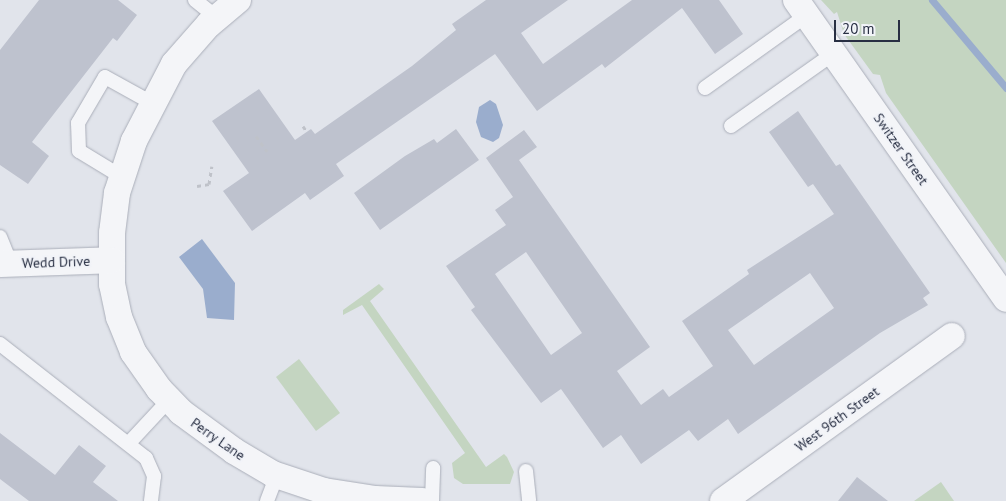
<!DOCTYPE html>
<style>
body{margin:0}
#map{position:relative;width:1006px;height:501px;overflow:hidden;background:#e1e4eb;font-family:"PT Sans",sans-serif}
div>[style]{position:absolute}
.green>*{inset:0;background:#c4d5c1}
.water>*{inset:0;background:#9aadcd}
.stream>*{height:7px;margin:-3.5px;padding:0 3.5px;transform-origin:3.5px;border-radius:3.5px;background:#9aadcd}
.building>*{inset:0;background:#bec2ce}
.path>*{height:3px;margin-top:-1.5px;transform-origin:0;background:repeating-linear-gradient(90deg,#bfc2c9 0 4px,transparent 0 8px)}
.roads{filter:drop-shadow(0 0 1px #aaaeb9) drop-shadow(0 0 1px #aaaeb9)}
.service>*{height:14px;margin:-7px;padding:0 7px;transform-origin:7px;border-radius:7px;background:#f4f5f8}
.minor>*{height:26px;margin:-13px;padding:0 13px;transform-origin:13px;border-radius:13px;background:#f4f5f8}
span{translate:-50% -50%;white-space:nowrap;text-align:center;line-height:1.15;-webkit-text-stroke:4px #f1f3f8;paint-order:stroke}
.street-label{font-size:14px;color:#282f43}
.scale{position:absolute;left:834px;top:20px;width:66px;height:22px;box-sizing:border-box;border:2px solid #282f43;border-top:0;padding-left:6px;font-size:15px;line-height:18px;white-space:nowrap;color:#282f43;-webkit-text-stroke:4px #f1f3f8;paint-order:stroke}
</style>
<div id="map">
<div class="green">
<i style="clip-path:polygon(821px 0,1006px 0,1006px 263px,886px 93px,880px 75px,873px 74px,844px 34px,837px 12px,834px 14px)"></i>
<i style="clip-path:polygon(379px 284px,384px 289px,370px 301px,486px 467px,504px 454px,507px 457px,514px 472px,510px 484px,463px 484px,454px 478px,452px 463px,465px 453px,362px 305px,343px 315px,343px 310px)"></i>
<i style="clip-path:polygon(299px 359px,340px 413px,316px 431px,276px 377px)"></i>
<i style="clip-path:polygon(941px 482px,954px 501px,914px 501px)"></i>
</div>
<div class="water">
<i style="clip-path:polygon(490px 100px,496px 104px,503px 125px,499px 138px,493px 142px,481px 137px,476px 122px,479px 107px)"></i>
<i style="clip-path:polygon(202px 239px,235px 283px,234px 320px,207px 318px,203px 289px,179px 257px)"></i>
</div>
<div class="stream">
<i style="left:932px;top:0;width:115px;rotate:49.9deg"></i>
</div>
<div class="building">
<i style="clip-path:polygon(39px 0,118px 0,137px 15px,117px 41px,113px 38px,32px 142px,49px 156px,28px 184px,0 165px,0 50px)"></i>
<i style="clip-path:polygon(486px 0,568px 0,521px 33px,543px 64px,632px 0,719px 0,743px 34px,715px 54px,682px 8px,605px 68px,602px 64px,537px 111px,495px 54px,336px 164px,344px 176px,310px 200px,305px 193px,252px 231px,223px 191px,249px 173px,212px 121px,259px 89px,295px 140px,311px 129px,315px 134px,412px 66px,456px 30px,452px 24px)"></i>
<i style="clip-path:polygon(evenodd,798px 111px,836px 166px,840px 164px,930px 293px,923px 298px,928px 305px,880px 333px,738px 434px,728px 419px,698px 441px,689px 430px,641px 464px,621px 435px,603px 448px,561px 389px,541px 403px,471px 310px,475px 307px,446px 266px,506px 225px,495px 210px,513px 197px,486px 158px,524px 130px,537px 147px,519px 160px,650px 347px,617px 371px,641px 405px,663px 389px,669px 397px,713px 366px,682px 321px,749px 274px,747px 270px,834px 214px,813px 184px,808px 187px,769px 132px,798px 111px,526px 252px,582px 333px,551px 355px,495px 274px,526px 252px,798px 111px,810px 273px,834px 308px,754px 365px,728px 330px,810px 273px)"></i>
<i style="clip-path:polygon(456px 129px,479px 160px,380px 230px,354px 193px,405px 156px,434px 139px,437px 143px)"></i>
<i style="clip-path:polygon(0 433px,55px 475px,79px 445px,106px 466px,93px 482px,118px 501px,29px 501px,0 479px)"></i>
<i style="clip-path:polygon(857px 477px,888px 501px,838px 501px)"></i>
</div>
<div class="path">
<i style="left:303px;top:126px;width:7px;rotate:56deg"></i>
<i style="left:256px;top:136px;width:19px;rotate:54deg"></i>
<i style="left:197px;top:186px;width:12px;rotate:-9deg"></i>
<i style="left:209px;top:184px;width:18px;rotate:-81deg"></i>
</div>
<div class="roads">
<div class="service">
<i style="left:195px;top:0;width:27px;rotate:39deg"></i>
<i style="left:705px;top:88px;width:125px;rotate:-35.6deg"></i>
<i style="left:731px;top:126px;width:126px;rotate:-35.3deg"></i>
<i style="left:122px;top:177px;width:50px;rotate:-148.8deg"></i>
<i style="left:79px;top:151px;width:28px;rotate:-92deg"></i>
<i style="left:78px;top:123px;width:53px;rotate:-59.6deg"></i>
<i style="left:105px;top:77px;width:54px;rotate:29deg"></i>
<i style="left:0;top:237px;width:29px;rotate:68deg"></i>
<i style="left:0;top:344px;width:185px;rotate:38deg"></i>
<i style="left:146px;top:458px;width:20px;rotate:66deg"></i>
<i style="left:154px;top:476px;width:25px;rotate:97deg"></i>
<i style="left:129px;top:443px;width:59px;rotate:-47.1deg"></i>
<i style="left:526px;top:471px;width:30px;rotate:84deg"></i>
<i style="left:267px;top:501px;width:28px;rotate:-69deg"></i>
<i style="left:432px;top:501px;width:33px;rotate:-88deg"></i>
</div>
<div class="minor">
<i style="left:238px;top:0;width:38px;rotate:140deg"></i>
<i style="left:209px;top:24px;width:53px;rotate:131.2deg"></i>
<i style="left:174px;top:64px;width:87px;rotate:117.5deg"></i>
<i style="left:134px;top:141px;width:55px;rotate:108.1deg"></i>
<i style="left:117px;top:193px;width:40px;rotate:97.1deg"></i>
<i style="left:112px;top:233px;width:51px;rotate:90deg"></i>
<i style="left:112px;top:284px;width:34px;rotate:78deg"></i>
<i style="left:119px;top:317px;width:38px;rotate:68deg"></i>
<i style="left:133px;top:352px;width:45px;rotate:54.9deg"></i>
<i style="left:159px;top:389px;width:32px;rotate:46deg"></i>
<i style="left:181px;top:412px;width:66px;rotate:36.3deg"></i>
<i style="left:234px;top:451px;width:45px;rotate:30.5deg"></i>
<i style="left:273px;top:474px;width:54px;rotate:18.4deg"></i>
<i style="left:324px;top:491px;width:52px;rotate:8.9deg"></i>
<i style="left:375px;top:499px;width:47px;rotate:2.4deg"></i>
<i style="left:796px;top:0;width:365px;rotate:54.9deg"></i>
<i style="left:0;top:264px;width:112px;rotate:-2deg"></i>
<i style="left:723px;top:501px;width:282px;rotate:-35.8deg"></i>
</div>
</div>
<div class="street-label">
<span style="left:901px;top:149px;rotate:55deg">Switzer Street</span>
<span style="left:56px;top:262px;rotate:-2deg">Wedd Drive</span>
<span style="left:837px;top:419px;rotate:-36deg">West 96th Street</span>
<span style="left:218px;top:439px;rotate:35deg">Perry Lane</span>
</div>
<div class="scale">20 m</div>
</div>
